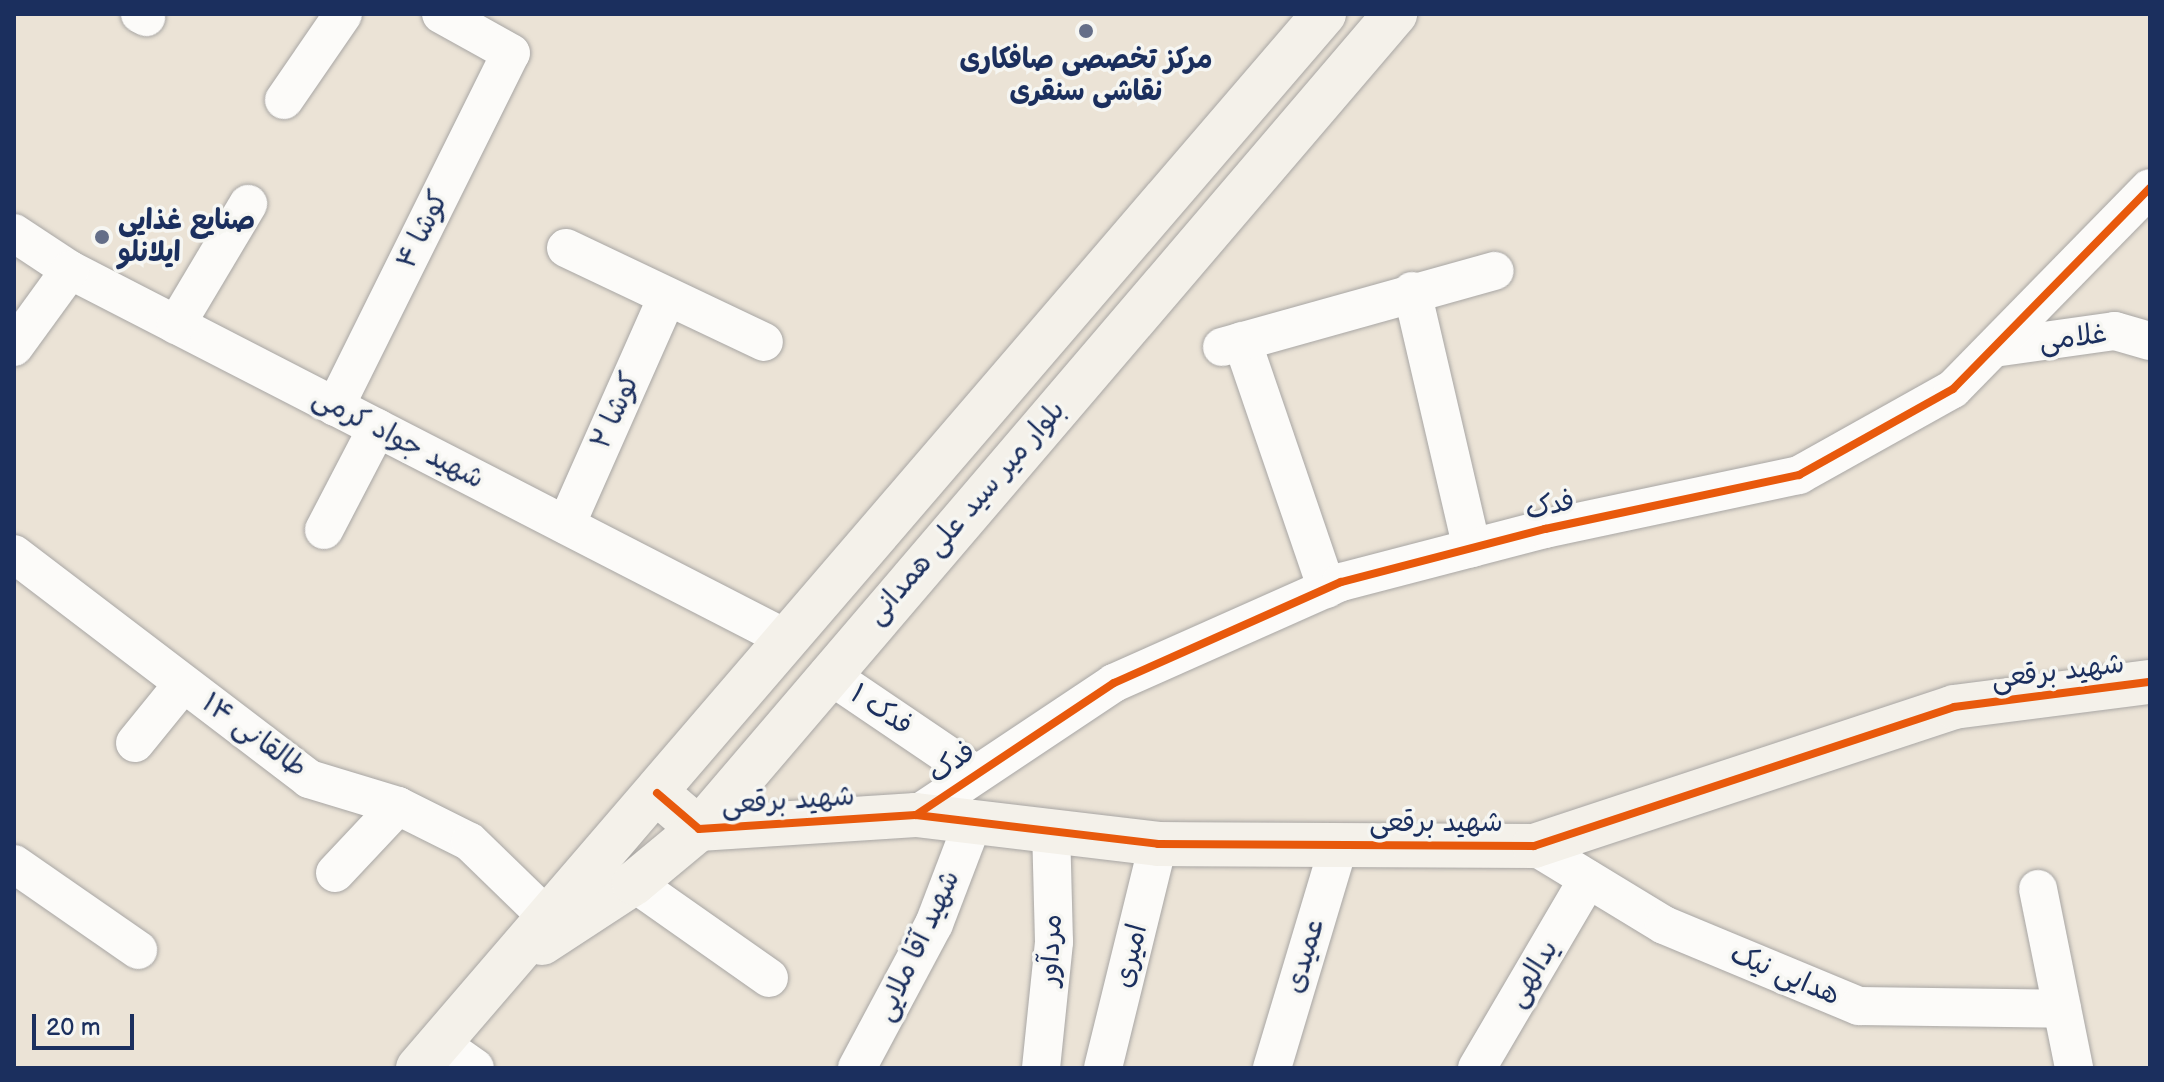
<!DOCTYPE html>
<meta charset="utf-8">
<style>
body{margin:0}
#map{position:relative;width:2164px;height:1082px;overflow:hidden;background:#ebe3d6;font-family:"Balsamiq Sans","Playpen Sans Arabic",sans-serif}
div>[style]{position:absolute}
.roads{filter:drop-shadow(0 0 2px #a8a6a4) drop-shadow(0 0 2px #a8a6a4)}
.street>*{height:38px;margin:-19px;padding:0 19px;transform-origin:19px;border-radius:19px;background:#fcfbf9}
.secondary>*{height:44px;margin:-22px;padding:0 22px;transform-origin:22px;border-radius:22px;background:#f4f1ea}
.cycleway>*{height:8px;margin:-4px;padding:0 4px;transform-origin:4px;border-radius:4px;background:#e8590c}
.dots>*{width:22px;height:22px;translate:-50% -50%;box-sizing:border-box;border:4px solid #f6f6f2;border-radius:50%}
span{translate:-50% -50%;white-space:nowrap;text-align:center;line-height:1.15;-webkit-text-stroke:7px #f6f6f2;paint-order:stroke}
.poi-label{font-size:28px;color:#1b2f5e;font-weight:700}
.left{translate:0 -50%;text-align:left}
.street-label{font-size:28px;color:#1b2f5e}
.frame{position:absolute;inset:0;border:16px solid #1b2f5e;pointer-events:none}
.scale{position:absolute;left:32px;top:1014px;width:102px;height:36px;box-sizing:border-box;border:4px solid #1b2f5e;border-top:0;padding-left:10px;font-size:24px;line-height:28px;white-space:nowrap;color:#1b2f5e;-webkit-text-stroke:6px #f6f6f2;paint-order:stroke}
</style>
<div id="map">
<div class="roads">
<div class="street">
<i style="left:140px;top:14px;width:7px;rotate:27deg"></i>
<i style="left:284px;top:100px;width:104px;rotate:-55.5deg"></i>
<i style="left:14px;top:233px;width:67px;rotate:33.5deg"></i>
<i style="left:70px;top:270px;width:806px;rotate:27.23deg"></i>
<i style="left:566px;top:248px;width:219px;rotate:25.4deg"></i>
<i style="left:1412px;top:291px;width:264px;rotate:76.9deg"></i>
<i style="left:176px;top:325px;width:141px;rotate:-59.2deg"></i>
<i style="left:1242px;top:341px;width:262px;rotate:71.1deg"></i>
<i style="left:14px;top:347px;width:95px;rotate:-54deg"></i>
<i style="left:1222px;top:347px;width:283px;rotate:-15.6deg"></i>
<i style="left:1994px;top:348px;width:122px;rotate:-8deg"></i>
<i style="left:2115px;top:331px;width:36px;rotate:16deg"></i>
<i style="left:335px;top:407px;width:395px;rotate:-63.6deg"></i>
<i style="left:511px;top:53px;width:80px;rotate:-150.9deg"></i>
<i style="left:566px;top:525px;width:249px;rotate:-66.1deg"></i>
<i style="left:324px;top:530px;width:115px;rotate:-62.5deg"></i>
<i style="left:14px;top:554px;width:371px;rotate:37.3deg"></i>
<i style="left:309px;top:779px;width:93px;rotate:16.9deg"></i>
<i style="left:398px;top:806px;width:80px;rotate:26.6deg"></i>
<i style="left:470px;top:842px;width:106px;rotate:44.2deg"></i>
<i style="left:828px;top:674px;width:176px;rotate:34.1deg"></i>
<i style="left:135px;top:743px;width:76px;rotate:-50.9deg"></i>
<i style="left:916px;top:815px;width:238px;rotate:-33.7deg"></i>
<i style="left:1114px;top:683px;width:248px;rotate:-24deg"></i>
<i style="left:1341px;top:582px;width:211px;rotate:-14.6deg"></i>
<i style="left:1545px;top:529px;width:260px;rotate:-12deg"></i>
<i style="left:1799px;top:475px;width:176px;rotate:-29.2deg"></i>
<i style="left:1953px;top:389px;width:281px;rotate:-45.6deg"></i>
<i style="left:1534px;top:846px;width:152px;rotate:31.3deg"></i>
<i style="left:1664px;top:925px;width:211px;rotate:22.6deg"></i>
<i style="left:1859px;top:1006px;width:203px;rotate:0.8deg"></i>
<i style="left:14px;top:864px;width:151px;rotate:34.7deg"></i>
<i style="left:335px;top:873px;width:92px;rotate:-46.8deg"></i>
<i style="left:634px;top:883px;width:165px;rotate:35.1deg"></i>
<i style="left:2038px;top:889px;width:183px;rotate:78.6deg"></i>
<i style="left:438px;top:1042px;width:45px;rotate:35.1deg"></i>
<i style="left:857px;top:1068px;width:163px;rotate:-61.9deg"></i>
<i style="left:934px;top:924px;width:109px;rotate:-69.1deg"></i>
<i style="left:1041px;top:1068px;width:127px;rotate:-84.1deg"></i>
<i style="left:1054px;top:942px;width:111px;rotate:-91.5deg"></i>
<i style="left:1103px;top:1068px;width:231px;rotate:-76.2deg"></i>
<i style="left:1272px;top:1068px;width:233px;rotate:-73.3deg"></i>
<i style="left:1477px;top:1068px;width:219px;rotate:-59.6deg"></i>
</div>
<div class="secondary">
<i style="left:657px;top:793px;width:55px;rotate:40.6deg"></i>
<i style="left:699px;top:829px;width:217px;rotate:-3.7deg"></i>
<i style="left:916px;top:815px;width:244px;rotate:6.8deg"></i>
<i style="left:1158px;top:844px;width:376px;rotate:0.3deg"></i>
<i style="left:1534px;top:846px;width:442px;rotate:-18.3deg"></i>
<i style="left:1954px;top:707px;width:198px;rotate:-7.3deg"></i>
<i style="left:542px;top:943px;width:110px;rotate:-33.1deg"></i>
<i style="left:634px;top:883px;width:85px;rotate:-39.7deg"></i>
<i style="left:699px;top:829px;width:1072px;rotate:-49.5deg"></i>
<i style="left:418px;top:1068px;width:1390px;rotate:-49.32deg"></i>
</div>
</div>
<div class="cycleway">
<i style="left:657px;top:793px;width:55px;rotate:40.6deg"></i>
<i style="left:699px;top:829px;width:217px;rotate:-3.7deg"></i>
<i style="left:916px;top:815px;width:244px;rotate:6.8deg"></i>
<i style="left:1158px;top:844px;width:376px;rotate:0.3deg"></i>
<i style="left:1534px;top:846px;width:442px;rotate:-18.3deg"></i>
<i style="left:1954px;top:707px;width:198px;rotate:-7.3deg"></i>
<i style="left:916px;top:815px;width:238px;rotate:-33.7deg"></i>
<i style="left:1114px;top:683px;width:248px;rotate:-24deg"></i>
<i style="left:1341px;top:582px;width:211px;rotate:-14.6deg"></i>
<i style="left:1545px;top:529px;width:260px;rotate:-12deg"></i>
<i style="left:1799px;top:475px;width:176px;rotate:-29.2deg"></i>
<i style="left:1953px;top:389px;width:281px;rotate:-45.6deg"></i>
</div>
<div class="dots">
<i style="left:1086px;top:31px;background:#646e88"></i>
<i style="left:102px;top:237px;background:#646e88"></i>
</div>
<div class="poi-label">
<span style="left:1086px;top:76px">مرکز تخصصی صافکاری<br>نقاشی سنقری</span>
<span class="left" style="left:118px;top:237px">صنایع غذایی<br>ایلانلو</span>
</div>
<div class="street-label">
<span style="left:423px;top:230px;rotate:-64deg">کوشا ۴</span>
<span style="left:2073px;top:338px;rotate:-7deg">غلامی</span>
<span style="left:616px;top:411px;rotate:-66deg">کوشا ۲</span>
<span style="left:398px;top:439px;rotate:27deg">شهید جواد کرمی</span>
<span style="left:1550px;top:506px;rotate:-13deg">فدک</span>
<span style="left:966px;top:513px;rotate:-49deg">بلوار میر سید علی همدانی</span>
<span style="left:2058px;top:672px;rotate:-7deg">شهید برقعی</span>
<span style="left:881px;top:710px;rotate:34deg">فدک ۱</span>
<span style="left:254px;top:736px;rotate:36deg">طالقانی ۱۴</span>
<span style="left:952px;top:763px;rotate:-35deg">فدک</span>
<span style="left:788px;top:801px;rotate:-4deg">شهید برقعی</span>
<span style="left:1436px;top:823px">شهید برقعی</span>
<span style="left:918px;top:946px;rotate:-65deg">شهید آقا ملایی</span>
<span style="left:1051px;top:950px;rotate:-87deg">مردآور</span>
<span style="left:1131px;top:956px;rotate:-76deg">امیری</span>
<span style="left:1305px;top:956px;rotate:-73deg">عمیدی</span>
<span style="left:1533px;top:974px;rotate:-59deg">یدالهی</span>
<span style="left:1785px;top:975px;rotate:23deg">هدایی نیک</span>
</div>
<div class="frame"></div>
<div class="scale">20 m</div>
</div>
